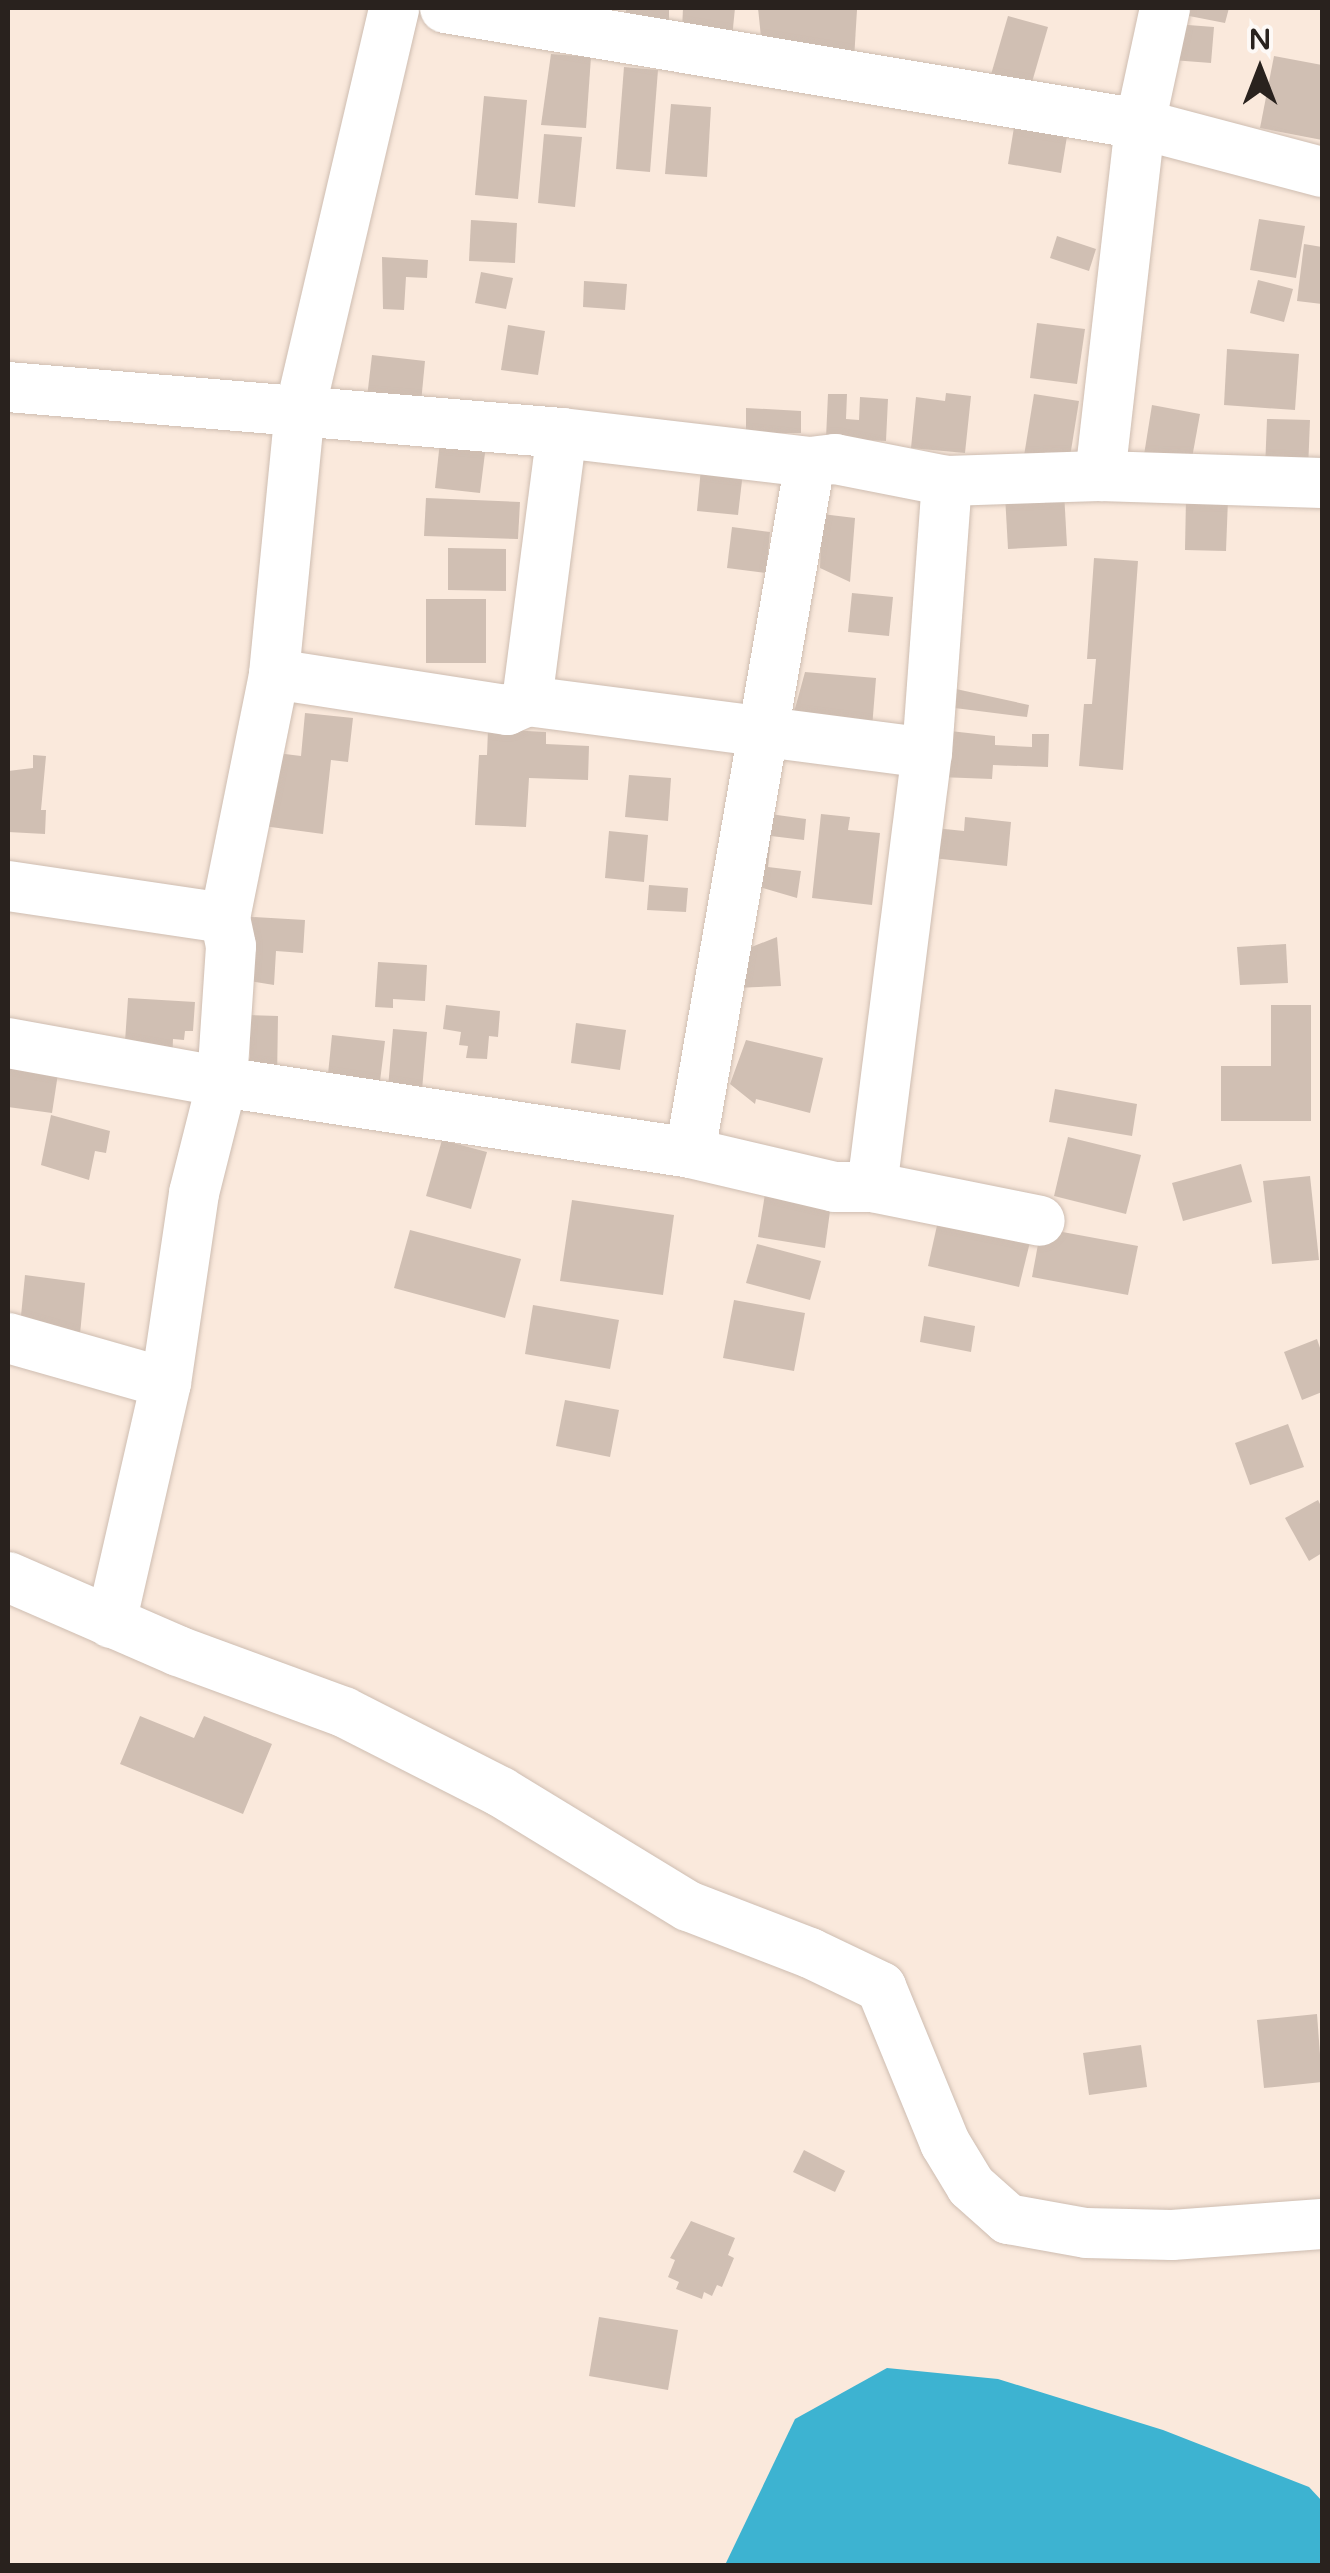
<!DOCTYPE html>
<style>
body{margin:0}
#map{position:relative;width:1330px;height:2573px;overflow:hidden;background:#fae9dc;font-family:"Varela Round",sans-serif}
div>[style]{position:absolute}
.water>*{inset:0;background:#3db3d1}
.building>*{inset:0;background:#d0bfb3}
.roads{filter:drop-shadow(0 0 2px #cebdb1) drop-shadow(0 0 2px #cebdb1)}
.minor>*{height:50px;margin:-25px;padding:0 25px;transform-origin:25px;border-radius:25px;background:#fff}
span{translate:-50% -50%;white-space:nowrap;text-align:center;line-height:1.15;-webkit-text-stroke:10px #fdf9f6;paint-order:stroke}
.frame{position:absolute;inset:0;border:10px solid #29221e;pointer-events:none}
.north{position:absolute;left:1210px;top:20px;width:100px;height:100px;-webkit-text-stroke:8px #fdf9f6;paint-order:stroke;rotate:0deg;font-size:28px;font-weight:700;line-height:40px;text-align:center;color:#29221e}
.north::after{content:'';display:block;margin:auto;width:35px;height:45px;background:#29221e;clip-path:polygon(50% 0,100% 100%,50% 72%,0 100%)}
</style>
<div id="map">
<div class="water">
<i style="clip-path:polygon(887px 2368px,998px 2379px,1163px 2430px,1309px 2487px,1322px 2501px,1322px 2565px,725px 2565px,795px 2419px)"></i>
</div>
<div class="building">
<i style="clip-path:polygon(626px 8px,669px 8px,669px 29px,626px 25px)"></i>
<i style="clip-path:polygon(683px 8px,735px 8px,732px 38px,682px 30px)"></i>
<i style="clip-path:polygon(758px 8px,857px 10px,854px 59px,761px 37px)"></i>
<i style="clip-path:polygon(1181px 8px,1229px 8px,1225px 23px,1179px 14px)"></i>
<i style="clip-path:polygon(1008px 16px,1048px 27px,1030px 89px,990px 78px)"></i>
<i style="clip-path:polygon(1175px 24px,1214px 27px,1211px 63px,1172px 60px)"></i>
<i style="clip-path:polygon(551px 54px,591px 57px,586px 128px,541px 125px)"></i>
<i style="clip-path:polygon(1274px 56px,1322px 65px,1322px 140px,1260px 128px)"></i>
<i style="clip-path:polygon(624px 67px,658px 70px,650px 172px,616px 169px)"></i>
<i style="clip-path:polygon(484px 96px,527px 100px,518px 199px,475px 195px)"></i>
<i style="clip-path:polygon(1018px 103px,1071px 112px,1061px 173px,1008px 164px)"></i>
<i style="clip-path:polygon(671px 104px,711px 107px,707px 177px,665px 174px)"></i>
<i style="clip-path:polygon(544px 134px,582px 137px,575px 207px,538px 203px)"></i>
<i style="clip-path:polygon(1259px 219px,1305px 226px,1296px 278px,1250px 270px)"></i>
<i style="clip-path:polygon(471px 220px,517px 223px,515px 263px,469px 261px)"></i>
<i style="clip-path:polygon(1057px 236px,1096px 249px,1089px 271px,1050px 258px)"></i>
<i style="clip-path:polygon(1304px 244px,1322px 247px,1322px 304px,1297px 301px)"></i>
<i style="clip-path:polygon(382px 257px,428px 260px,427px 278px,406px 277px,404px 310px,383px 309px)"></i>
<i style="clip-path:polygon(481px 272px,513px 278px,506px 309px,475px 303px)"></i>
<i style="clip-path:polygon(1258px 280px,1293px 289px,1284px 322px,1250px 313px)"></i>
<i style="clip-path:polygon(584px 281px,627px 284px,625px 310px,583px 307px)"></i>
<i style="clip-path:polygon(1037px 323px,1085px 329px,1077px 384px,1030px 378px)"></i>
<i style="clip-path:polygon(508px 325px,545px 331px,538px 375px,501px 370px)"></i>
<i style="clip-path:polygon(1227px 349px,1299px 354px,1295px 410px,1224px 405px)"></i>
<i style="clip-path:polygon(372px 355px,425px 361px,420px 413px,366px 406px)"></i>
<i style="clip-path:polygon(946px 393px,971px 396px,965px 453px,911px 448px,916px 397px,945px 401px)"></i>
<i style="clip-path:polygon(828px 394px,847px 394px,846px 419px,859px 420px,860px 397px,888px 399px,886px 441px,826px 438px)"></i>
<i style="clip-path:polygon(1034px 394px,1079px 401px,1069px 463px,1024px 456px)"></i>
<i style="clip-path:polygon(1152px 405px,1200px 414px,1190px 469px,1143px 461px)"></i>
<i style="clip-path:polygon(746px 408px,801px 411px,801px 433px,778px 433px,778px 444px,746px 440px)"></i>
<i style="clip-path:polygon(1267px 419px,1310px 420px,1308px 470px,1265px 469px)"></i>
<i style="clip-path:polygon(441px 432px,487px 437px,480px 493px,435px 488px)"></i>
<i style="clip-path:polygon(701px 468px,743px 472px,738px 515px,697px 511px)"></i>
<i style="clip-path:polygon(1064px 492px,1067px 546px,1008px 549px,1005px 495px)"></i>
<i style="clip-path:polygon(426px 498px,520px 502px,518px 539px,424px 536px)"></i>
<i style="clip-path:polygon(1186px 498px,1228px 499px,1226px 551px,1185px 550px)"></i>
<i style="clip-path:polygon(822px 514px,855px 518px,850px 582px,820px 568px)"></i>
<i style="clip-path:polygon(732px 527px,770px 532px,766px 573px,727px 568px)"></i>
<i style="clip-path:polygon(448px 548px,506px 549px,506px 591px,448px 590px)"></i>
<i style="clip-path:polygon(1094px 558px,1138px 561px,1123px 770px,1079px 766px,1084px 704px,1092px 704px,1096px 659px,1087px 659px)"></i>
<i style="clip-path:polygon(852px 593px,893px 597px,889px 636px,848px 632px)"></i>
<i style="clip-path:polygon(426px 599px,486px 599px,486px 663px,426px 663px)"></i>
<i style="clip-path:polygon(805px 672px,876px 678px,872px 728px,793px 716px)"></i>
<i style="clip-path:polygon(956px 689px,1029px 705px,1027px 717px,931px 705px)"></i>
<i style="clip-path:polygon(305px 713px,353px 718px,348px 762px,331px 760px,323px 834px,256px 825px,277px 753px,301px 756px)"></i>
<i style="clip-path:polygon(488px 729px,546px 732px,546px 744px,589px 746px,588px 780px,529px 778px,526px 827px,475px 825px,479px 755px,487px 755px)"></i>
<i style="clip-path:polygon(941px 730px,995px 736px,995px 745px,1032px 747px,1032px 734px,1049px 734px,1048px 767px,993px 765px,992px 779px,939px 777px)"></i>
<i style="clip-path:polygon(33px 755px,46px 756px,41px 810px,46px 810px,45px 834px,8px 832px,8px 771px,33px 768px)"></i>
<i style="clip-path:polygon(629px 775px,671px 778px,668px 821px,625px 817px)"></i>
<i style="clip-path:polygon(770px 814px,806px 819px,804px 840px,771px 836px,768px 867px,801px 871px,797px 898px,753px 885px)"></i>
<i style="clip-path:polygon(821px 814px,850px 817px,848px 830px,880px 833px,872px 905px,812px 898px)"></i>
<i style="clip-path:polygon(965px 817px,1011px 822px,1007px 866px,932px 858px,935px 828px,964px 831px)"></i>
<i style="clip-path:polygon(609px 831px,648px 835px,644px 882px,605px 878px)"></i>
<i style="clip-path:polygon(649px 885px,688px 888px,686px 912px,647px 910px)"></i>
<i style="clip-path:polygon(236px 916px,305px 920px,303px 953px,276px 951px,274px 985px,244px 980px)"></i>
<i style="clip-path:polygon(777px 937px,781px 986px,735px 988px,749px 948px)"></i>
<i style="clip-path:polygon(1286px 944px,1288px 983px,1240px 985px,1237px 947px)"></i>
<i style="clip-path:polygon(378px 962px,427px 965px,425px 1001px,393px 999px,393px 1008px,375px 1007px)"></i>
<i style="clip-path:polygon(128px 998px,195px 1002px,193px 1031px,185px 1031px,184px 1040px,173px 1039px,172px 1062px,124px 1056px)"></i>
<i style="clip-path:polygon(446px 1005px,500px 1011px,498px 1037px,489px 1036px,487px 1059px,466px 1058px,468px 1046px,459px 1045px,461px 1032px,443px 1029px)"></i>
<i style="clip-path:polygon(1271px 1005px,1311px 1005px,1311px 1121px,1221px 1121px,1221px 1066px,1271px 1066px)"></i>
<i style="clip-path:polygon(249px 1015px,278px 1016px,277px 1080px,243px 1070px,250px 1058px)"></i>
<i style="clip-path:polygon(576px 1023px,626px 1030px,620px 1070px,571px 1063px)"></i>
<i style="clip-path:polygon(393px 1029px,427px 1032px,422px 1090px,388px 1088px)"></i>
<i style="clip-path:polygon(332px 1035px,385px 1041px,379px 1089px,327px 1084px)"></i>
<i style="clip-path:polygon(746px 1040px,823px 1058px,810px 1113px,756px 1099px,755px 1104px,730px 1084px)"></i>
<i style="clip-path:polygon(8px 1060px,59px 1067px,52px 1113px,8px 1107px)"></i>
<i style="clip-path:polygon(1055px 1089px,1137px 1104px,1132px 1136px,1049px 1122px)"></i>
<i style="clip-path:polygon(51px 1115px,110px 1131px,106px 1153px,95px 1151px,89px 1180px,41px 1165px)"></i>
<i style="clip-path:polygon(1068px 1137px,1141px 1155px,1126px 1214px,1054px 1196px)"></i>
<i style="clip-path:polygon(442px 1140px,487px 1152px,471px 1209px,426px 1196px)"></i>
<i style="clip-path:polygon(1241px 1164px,1252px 1202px,1183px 1221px,1172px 1183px)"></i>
<i style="clip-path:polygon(1310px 1176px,1319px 1260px,1272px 1264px,1263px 1181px)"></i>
<i style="clip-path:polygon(765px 1194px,831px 1204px,825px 1248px,758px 1237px)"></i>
<i style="clip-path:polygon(572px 1200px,674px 1215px,663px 1295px,560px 1281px)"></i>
<i style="clip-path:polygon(938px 1221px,1030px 1242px,1019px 1287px,928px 1266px)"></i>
<i style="clip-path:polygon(1041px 1228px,1138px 1246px,1128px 1295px,1032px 1277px)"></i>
<i style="clip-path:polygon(410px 1230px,521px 1259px,505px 1318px,394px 1288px)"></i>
<i style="clip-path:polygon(757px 1244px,821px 1261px,810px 1300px,746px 1283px)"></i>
<i style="clip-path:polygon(25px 1275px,85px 1283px,80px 1334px,20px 1326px)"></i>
<i style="clip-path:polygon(734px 1300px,805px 1313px,794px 1371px,723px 1358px)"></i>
<i style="clip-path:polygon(533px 1305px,619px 1320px,610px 1369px,525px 1354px)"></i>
<i style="clip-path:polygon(924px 1316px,975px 1326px,971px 1352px,920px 1342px)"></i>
<i style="clip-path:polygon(1317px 1339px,1322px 1354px,1322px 1392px,1302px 1400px,1284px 1352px)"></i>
<i style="clip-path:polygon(565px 1400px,619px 1410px,610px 1457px,556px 1446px)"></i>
<i style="clip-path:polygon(1288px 1424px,1304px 1467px,1250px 1485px,1235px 1443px)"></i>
<i style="clip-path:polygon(1318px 1500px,1322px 1508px,1322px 1553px,1309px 1561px,1285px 1518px)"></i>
<i style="clip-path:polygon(140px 1716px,194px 1738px,204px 1716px,272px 1744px,243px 1814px,120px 1764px)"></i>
<i style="clip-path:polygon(1317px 2014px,1322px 2082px,1264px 2088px,1257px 2020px)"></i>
<i style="clip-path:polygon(1141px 2045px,1147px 2087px,1089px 2095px,1083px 2053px)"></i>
<i style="clip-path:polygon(804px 2150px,845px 2171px,835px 2192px,793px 2172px)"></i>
<i style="clip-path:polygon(691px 2221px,735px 2238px,728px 2255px,734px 2258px,722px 2287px,717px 2285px,712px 2296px,704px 2292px,702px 2299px,676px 2289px,679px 2282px,668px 2277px,675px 2260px,670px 2258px)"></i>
<i style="clip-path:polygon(599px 2317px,678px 2330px,668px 2390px,589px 2376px)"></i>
</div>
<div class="roads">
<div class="minor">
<i style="left:445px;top:8px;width:705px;rotate:9.48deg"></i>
<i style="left:1140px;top:124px;width:188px;rotate:14.8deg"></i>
<i style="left:8px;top:387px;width:556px;rotate:4.75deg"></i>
<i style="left:562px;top:433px;width:250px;rotate:6.7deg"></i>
<i style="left:810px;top:462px;width:25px;rotate:-7deg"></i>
<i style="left:835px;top:459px;width:114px;rotate:11.1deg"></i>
<i style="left:947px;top:481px;width:153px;rotate:-1.9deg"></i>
<i style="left:1100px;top:476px;width:222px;rotate:1.8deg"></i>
<i style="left:1100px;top:476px;width:354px;rotate:-83.5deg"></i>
<i style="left:1140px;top:124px;width:119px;rotate:-77.8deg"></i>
<i style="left:274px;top:674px;width:236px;rotate:8.8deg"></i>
<i style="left:507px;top:710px;width:22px;rotate:-24deg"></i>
<i style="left:527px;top:701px;width:403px;rotate:7.4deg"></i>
<i style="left:527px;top:701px;width:270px;rotate:-82.6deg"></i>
<i style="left:8px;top:886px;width:219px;rotate:8.4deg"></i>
<i style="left:8px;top:1043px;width:218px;rotate:10.3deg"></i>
<i style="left:222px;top:1082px;width:473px;rotate:8.6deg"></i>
<i style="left:690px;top:1153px;width:149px;rotate:13.2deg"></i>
<i style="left:835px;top:1187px;width:37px"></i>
<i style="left:872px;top:1187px;width:171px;rotate:11.4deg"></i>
<i style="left:690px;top:1153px;width:701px;rotate:-80.15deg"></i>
<i style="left:872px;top:1187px;width:437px;rotate:-82.8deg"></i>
<i style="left:927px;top:753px;width:273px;rotate:-85.8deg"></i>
<i style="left:8px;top:1338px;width:164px;rotate:15.9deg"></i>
<i style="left:8px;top:1577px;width:185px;rotate:23.5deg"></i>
<i style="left:178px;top:1651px;width:177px;rotate:20.2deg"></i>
<i style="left:344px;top:1712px;width:176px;rotate:27deg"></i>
<i style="left:501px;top:1792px;width:219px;rotate:31.4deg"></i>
<i style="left:688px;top:1906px;width:131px;rotate:21.1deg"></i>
<i style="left:810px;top:1953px;width:79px;rotate:25.6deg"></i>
<i style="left:881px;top:1987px;width:169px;rotate:67.7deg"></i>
<i style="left:945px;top:2143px;width:50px;rotate:58.8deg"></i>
<i style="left:971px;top:2186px;width:50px;rotate:41.7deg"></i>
<i style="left:1008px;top:2219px;width:79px;rotate:10.2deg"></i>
<i style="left:1086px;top:2233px;width:86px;rotate:1.3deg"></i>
<i style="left:1172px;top:2235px;width:150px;rotate:-4.2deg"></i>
<i style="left:111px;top:1623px;width:246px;rotate:-77.1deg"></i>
<i style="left:166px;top:1383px;width:192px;rotate:-81.6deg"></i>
<i style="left:194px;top:1193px;width:114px;rotate:-75.8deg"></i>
<i style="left:222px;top:1082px;width:136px;rotate:-86.2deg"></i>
<i style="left:231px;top:946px;width:29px;rotate:-102deg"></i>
<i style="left:225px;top:918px;width:249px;rotate:-78.6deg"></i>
<i style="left:274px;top:674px;width:265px;rotate:-84.4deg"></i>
<i style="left:300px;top:410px;width:413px;rotate:-76.8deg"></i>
</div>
</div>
<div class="frame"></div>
<div class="north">N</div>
</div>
